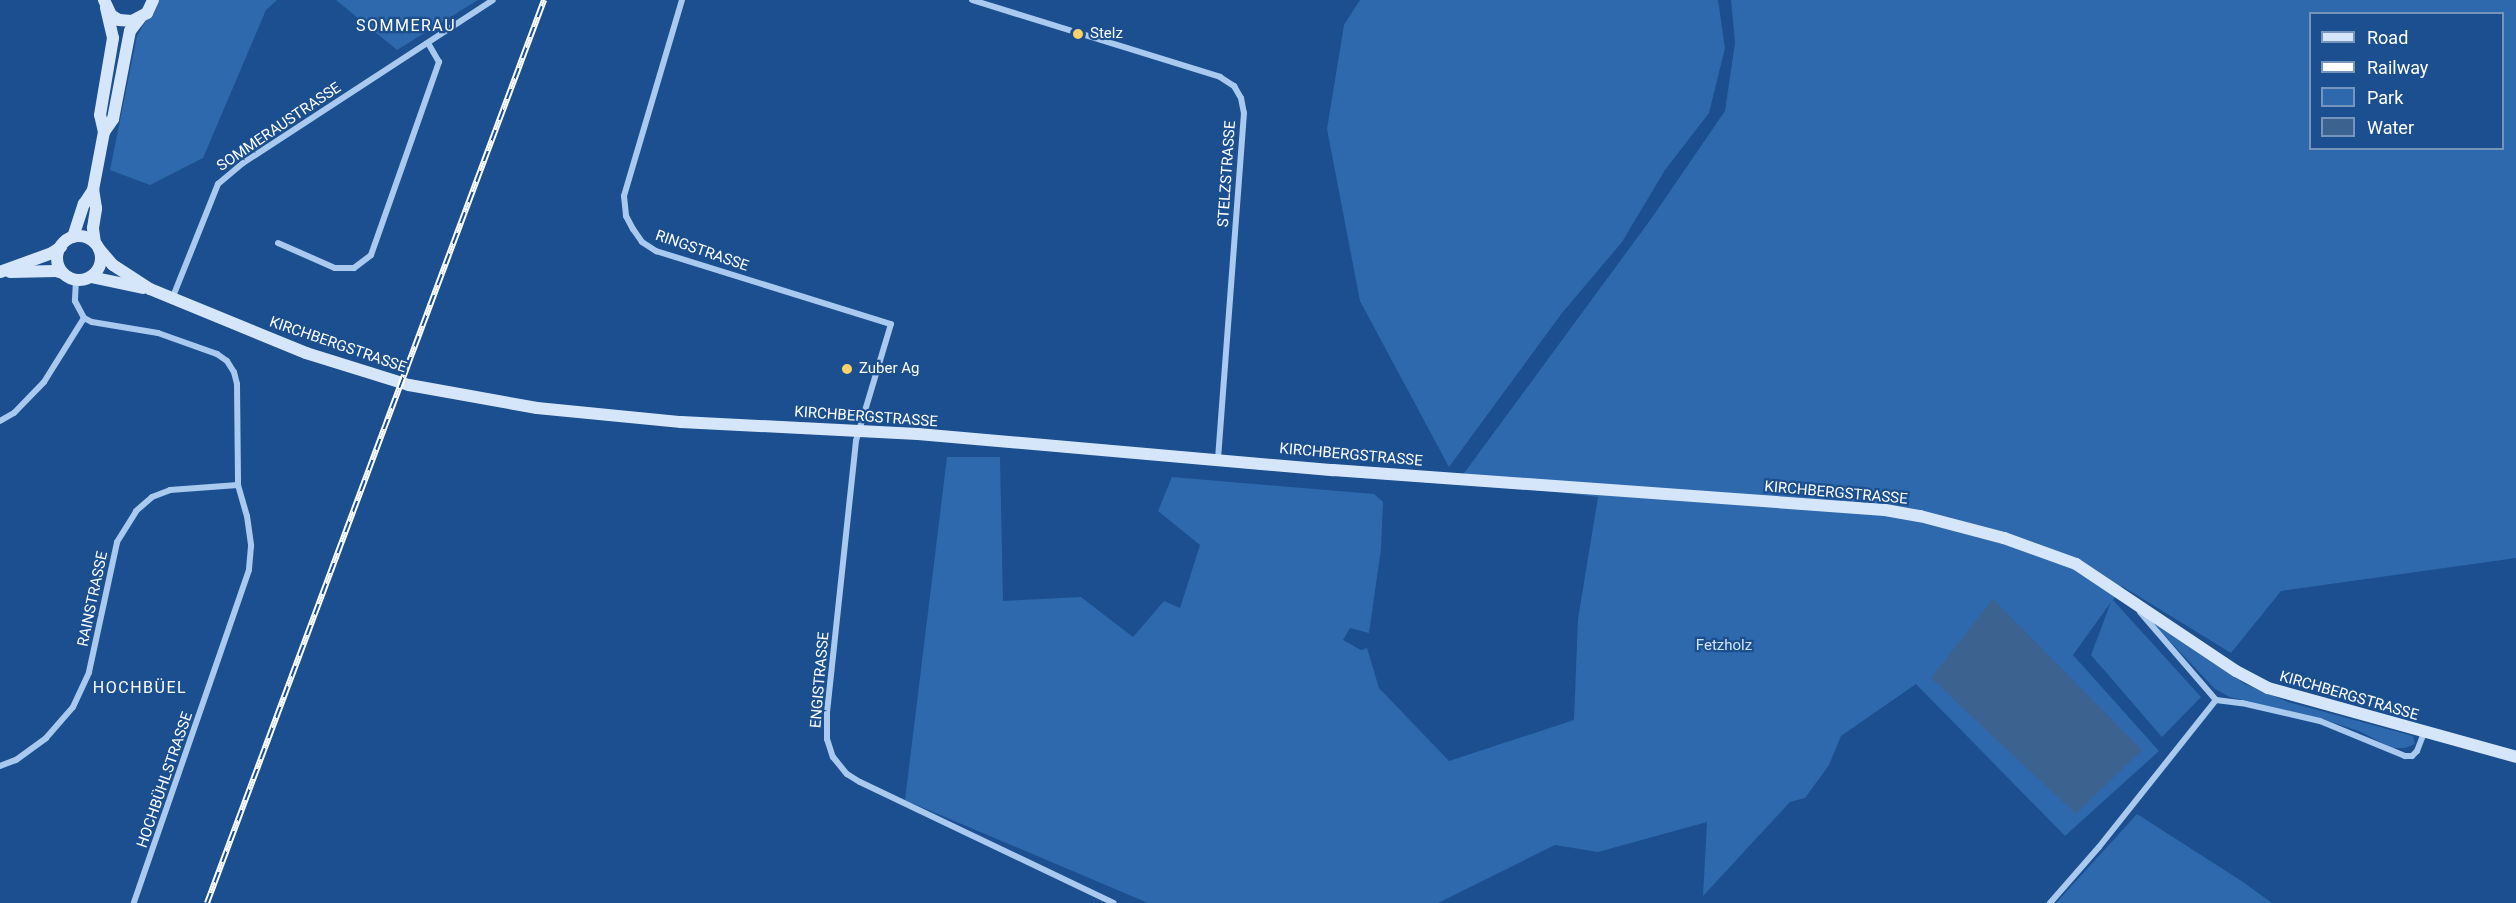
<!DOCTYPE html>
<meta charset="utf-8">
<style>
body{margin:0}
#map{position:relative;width:2516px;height:903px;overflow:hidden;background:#1b4f8f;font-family:Roboto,sans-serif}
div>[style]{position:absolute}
.green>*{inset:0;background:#2e69ad}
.water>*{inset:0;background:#3c6290}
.street>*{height:6px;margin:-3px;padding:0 3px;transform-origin:3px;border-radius:3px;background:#a9c9ee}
.secondary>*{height:12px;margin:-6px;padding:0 6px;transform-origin:6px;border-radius:6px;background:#d6e6fa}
.secondary>.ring{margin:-6px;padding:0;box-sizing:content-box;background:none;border:12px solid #d6e6fa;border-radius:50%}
.rail>*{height:6px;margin-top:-3px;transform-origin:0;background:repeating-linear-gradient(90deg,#1b4f8f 0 11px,#fff 0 22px);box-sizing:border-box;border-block:2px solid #fff}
.dots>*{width:16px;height:16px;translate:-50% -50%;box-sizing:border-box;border:3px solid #1b4f8f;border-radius:50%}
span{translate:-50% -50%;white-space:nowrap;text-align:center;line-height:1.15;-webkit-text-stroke:4.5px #1b4f8f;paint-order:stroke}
.poi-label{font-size:15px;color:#fff}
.left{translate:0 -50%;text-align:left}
.street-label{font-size:15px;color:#fff}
.park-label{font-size:15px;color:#cfe3fa}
.neighbourhood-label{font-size:16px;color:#fff;letter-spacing:1.5px}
.legend{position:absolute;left:2309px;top:12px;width:195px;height:138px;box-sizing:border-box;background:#1b4f8f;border:2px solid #7695bc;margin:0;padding:8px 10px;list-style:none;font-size:18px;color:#fff}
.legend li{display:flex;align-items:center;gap:12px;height:30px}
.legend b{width:30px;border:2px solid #7695bc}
</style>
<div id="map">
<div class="green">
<i style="clip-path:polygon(158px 0,277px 0,266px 10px,203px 158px,150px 185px,110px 170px,137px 36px)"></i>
<i style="clip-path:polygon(336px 0,478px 0,397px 50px)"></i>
<i style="clip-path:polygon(1360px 0,1718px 0,1725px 48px,1709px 113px,1665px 170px,1622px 242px,1562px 313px,1449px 467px,1360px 301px,1327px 129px,1344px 25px)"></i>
<i style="clip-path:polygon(evenodd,1731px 0,2516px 0,2516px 558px,2281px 591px,2231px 653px,2122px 586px,2113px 600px,2201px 697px,2162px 737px,2091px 655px,2111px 602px,2073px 655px,2159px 751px,2065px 836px,1916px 684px,1841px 736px,1829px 765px,1805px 798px,1790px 802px,1703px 896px,1707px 822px,1598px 852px,1555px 845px,1438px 903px,1148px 903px,905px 800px,947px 457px,1000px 457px,1003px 601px,1081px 597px,1133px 637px,1164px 601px,1180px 608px,1200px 545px,1158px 511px,1172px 477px,1374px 494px,1383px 502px,1381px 549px,1369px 633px,1350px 628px,1343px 640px,1361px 650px,1367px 648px,1379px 688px,1449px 761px,1574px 720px,1578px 619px,1598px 497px,1459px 480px,1651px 219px,1725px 111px,1735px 43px,1731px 0,2310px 14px,2502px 14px,2502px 148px,2310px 148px,2310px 14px)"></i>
<i style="clip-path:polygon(2149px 619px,2245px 684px,2288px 702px,2413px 736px,2415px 744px,2405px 748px,2392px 748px,2359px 731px,2319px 718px,2230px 697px,2215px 689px)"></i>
<i style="clip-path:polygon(2137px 814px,2243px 882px,2272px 903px,2056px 903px)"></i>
</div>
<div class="water">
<i style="clip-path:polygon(1993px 599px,2142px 750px,2076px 814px,1931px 678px)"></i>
</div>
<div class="street">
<i style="left:682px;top:0;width:204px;rotate:106.5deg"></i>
<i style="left:624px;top:196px;width:20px;rotate:84deg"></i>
<i style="left:626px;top:216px;width:15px;rotate:62deg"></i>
<i style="left:633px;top:229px;width:16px;rotate:55deg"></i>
<i style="left:642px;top:242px;width:17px;rotate:33deg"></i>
<i style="left:656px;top:251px;width:246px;rotate:17.3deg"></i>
<i style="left:891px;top:324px;width:122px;rotate:106.7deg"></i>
<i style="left:856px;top:441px;width:273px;rotate:96.1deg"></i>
<i style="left:827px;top:712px;width:27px;rotate:90deg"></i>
<i style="left:827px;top:739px;width:19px;rotate:72deg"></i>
<i style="left:833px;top:757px;width:22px;rotate:51deg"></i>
<i style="left:847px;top:774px;width:15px;rotate:32deg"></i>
<i style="left:860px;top:782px;width:281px;rotate:25.5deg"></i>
<i style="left:972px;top:0;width:260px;rotate:17.2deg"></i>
<i style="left:1220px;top:77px;width:17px;rotate:33deg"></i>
<i style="left:1234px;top:86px;width:14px;rotate:60deg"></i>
<i style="left:1241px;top:98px;width:15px;rotate:79deg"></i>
<i style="left:1244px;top:113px;width:347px;rotate:94.3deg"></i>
<i style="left:278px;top:243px;width:62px;rotate:23.7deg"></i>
<i style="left:335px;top:268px;width:19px"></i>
<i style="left:354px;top:268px;width:21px;rotate:-37deg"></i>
<i style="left:371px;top:255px;width:205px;rotate:-70.6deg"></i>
<i style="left:439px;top:62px;width:22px;rotate:-120deg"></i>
<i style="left:76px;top:280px;width:21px;rotate:93deg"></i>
<i style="left:75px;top:301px;width:19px;rotate:62deg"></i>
<i style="left:84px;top:318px;width:9px;rotate:27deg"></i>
<i style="left:92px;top:322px;width:67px;rotate:9.5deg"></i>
<i style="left:158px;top:333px;width:63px;rotate:19.6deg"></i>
<i style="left:217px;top:354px;width:12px;rotate:35deg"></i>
<i style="left:227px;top:361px;width:13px;rotate:58deg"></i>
<i style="left:234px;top:372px;width:12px;rotate:76deg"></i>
<i style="left:237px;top:384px;width:101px;rotate:89.4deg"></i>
<i style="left:238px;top:485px;width:32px;rotate:74deg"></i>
<i style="left:247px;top:516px;width:30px;rotate:82deg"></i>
<i style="left:251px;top:546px;width:24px;rotate:95deg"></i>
<i style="left:249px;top:570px;width:352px;rotate:109.1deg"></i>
<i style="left:172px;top:299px;width:124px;rotate:-68.2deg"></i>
<i style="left:218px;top:184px;width:33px;rotate:-40deg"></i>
<i style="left:243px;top:163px;width:298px;rotate:-33.1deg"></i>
<i style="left:0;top:421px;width:16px;rotate:-30deg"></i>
<i style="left:14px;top:413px;width:43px;rotate:-45.9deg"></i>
<i style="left:44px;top:382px;width:75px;rotate:-58deg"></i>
<i style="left:2140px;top:612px;width:116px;rotate:49.2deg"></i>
<i style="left:2216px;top:700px;width:26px;rotate:7deg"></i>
<i style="left:2242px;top:703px;width:80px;rotate:13deg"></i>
<i style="left:2320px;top:721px;width:92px;rotate:22.4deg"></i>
<i style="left:2405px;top:756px;width:7px"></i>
<i style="left:2412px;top:756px;width:7px;rotate:-45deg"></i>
<i style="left:2417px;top:751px;width:19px;rotate:-69deg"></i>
<i style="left:0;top:766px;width:17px;rotate:-21deg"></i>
<i style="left:16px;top:760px;width:37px;rotate:-36deg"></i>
<i style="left:46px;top:738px;width:41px;rotate:-48.9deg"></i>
<i style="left:73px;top:707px;width:38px;rotate:-65deg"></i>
<i style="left:89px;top:672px;width:133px;rotate:-77.8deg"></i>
<i style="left:117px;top:542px;width:36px;rotate:-58deg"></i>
<i style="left:136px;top:511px;width:21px;rotate:-41deg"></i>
<i style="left:152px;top:497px;width:19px;rotate:-21deg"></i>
<i style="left:170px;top:490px;width:68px;rotate:-4.2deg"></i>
<i style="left:2050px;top:903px;width:74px;rotate:-48.8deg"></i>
<i style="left:2099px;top:847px;width:188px;rotate:-51.5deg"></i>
</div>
<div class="secondary">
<i style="left:104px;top:0;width:17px;rotate:65deg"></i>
<i style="left:111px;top:15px;width:9px;rotate:32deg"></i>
<i style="left:119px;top:20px;width:13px;rotate:4deg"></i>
<i style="left:132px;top:21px;width:17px;rotate:-28deg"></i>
<i style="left:147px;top:13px;width:14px;rotate:-65deg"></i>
<i style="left:104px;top:132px;width:16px;rotate:-55deg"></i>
<i style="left:113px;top:119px;width:90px;rotate:-79.1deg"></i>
<i style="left:130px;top:31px;width:16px;rotate:-52deg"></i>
<i class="ring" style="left:57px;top:236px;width:32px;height:32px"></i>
<i style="left:73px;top:237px;width:35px;rotate:-72deg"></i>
<i style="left:84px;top:204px;width:17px;rotate:-57deg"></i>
<i style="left:95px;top:243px;width:15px;rotate:-98deg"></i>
<i style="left:93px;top:228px;width:20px;rotate:-81deg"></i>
<i style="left:96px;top:208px;width:18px;rotate:-99deg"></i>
<i style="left:93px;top:190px;width:59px;rotate:-79.3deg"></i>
<i style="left:104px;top:132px;width:17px;rotate:-103deg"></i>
<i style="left:100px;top:115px;width:78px;rotate:-80.4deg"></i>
<i style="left:113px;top:38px;width:31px;rotate:-103deg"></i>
<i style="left:99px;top:249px;width:21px;rotate:49deg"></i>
<i style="left:113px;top:265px;width:44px;rotate:33deg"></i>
<i style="left:150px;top:289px;width:169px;rotate:22.3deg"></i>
<i style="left:306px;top:353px;width:108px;rotate:17.3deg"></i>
<i style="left:409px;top:385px;width:130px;rotate:10.2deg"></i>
<i style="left:537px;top:408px;width:145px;rotate:5.6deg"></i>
<i style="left:681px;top:422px;width:237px;rotate:2.9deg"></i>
<i style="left:918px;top:434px;width:417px;rotate:5deg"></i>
<i style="left:1333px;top:470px;width:553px;rotate:4.14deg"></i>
<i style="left:1885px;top:510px;width:36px;rotate:10deg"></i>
<i style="left:1920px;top:516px;width:87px;rotate:14.7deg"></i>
<i style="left:2004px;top:538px;width:77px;rotate:19.9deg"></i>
<i style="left:2076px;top:564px;width:192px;rotate:33.8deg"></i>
<i style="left:2236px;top:671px;width:36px;rotate:28deg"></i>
<i style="left:2268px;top:688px;width:257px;rotate:15.5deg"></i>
<i style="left:0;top:272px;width:55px;rotate:-20.1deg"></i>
<i style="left:52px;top:253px;width:11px;rotate:-34deg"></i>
<i style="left:10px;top:272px;width:46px;rotate:-1.2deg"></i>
<i style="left:56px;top:271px;width:7px;rotate:16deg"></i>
<i style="left:91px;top:277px;width:53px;rotate:11.9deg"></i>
</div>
<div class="rail">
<i style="left:207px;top:903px;width:964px;rotate:-69.53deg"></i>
</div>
<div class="dots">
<i style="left:1078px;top:34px;background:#ffd166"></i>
<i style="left:847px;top:369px;background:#ffd166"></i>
</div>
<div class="poi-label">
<span class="left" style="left:1090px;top:34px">Stelz</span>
<span class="left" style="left:859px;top:369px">Zuber Ag</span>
</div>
<div class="street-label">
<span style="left:279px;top:127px;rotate:-34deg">SOMMERAUSTRASSE</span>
<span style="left:1227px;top:174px;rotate:-86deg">STELZSTRASSE</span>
<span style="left:702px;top:251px;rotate:19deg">RINGSTRASSE</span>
<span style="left:338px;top:345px;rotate:19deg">KIRCHBERGSTRASSE</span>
<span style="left:866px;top:417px;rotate:4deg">KIRCHBERGSTRASSE</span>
<span style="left:1351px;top:455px;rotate:5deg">KIRCHBERGSTRASSE</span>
<span style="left:1836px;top:493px;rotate:5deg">KIRCHBERGSTRASSE</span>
<span style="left:93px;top:599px;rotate:-78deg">RAINSTRASSE</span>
<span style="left:820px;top:680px;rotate:-85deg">ENGISTRASSE</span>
<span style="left:2349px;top:696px;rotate:16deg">KIRCHBERGSTRASSE</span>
<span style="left:165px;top:780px;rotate:-71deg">HOCHBÜHLSTRASSE</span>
</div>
<div class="park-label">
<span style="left:1724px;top:646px">Fetzholz</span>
</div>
<div class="neighbourhood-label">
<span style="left:406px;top:26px">SOMMERAU</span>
<span style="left:140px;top:688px">HOCHBÜEL</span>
</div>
<ul class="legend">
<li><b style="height:8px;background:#d6e6fa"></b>Road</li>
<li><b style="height:8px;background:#fff"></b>Railway</li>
<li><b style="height:16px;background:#2e69ad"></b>Park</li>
<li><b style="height:16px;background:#3c6290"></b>Water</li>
</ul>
</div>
